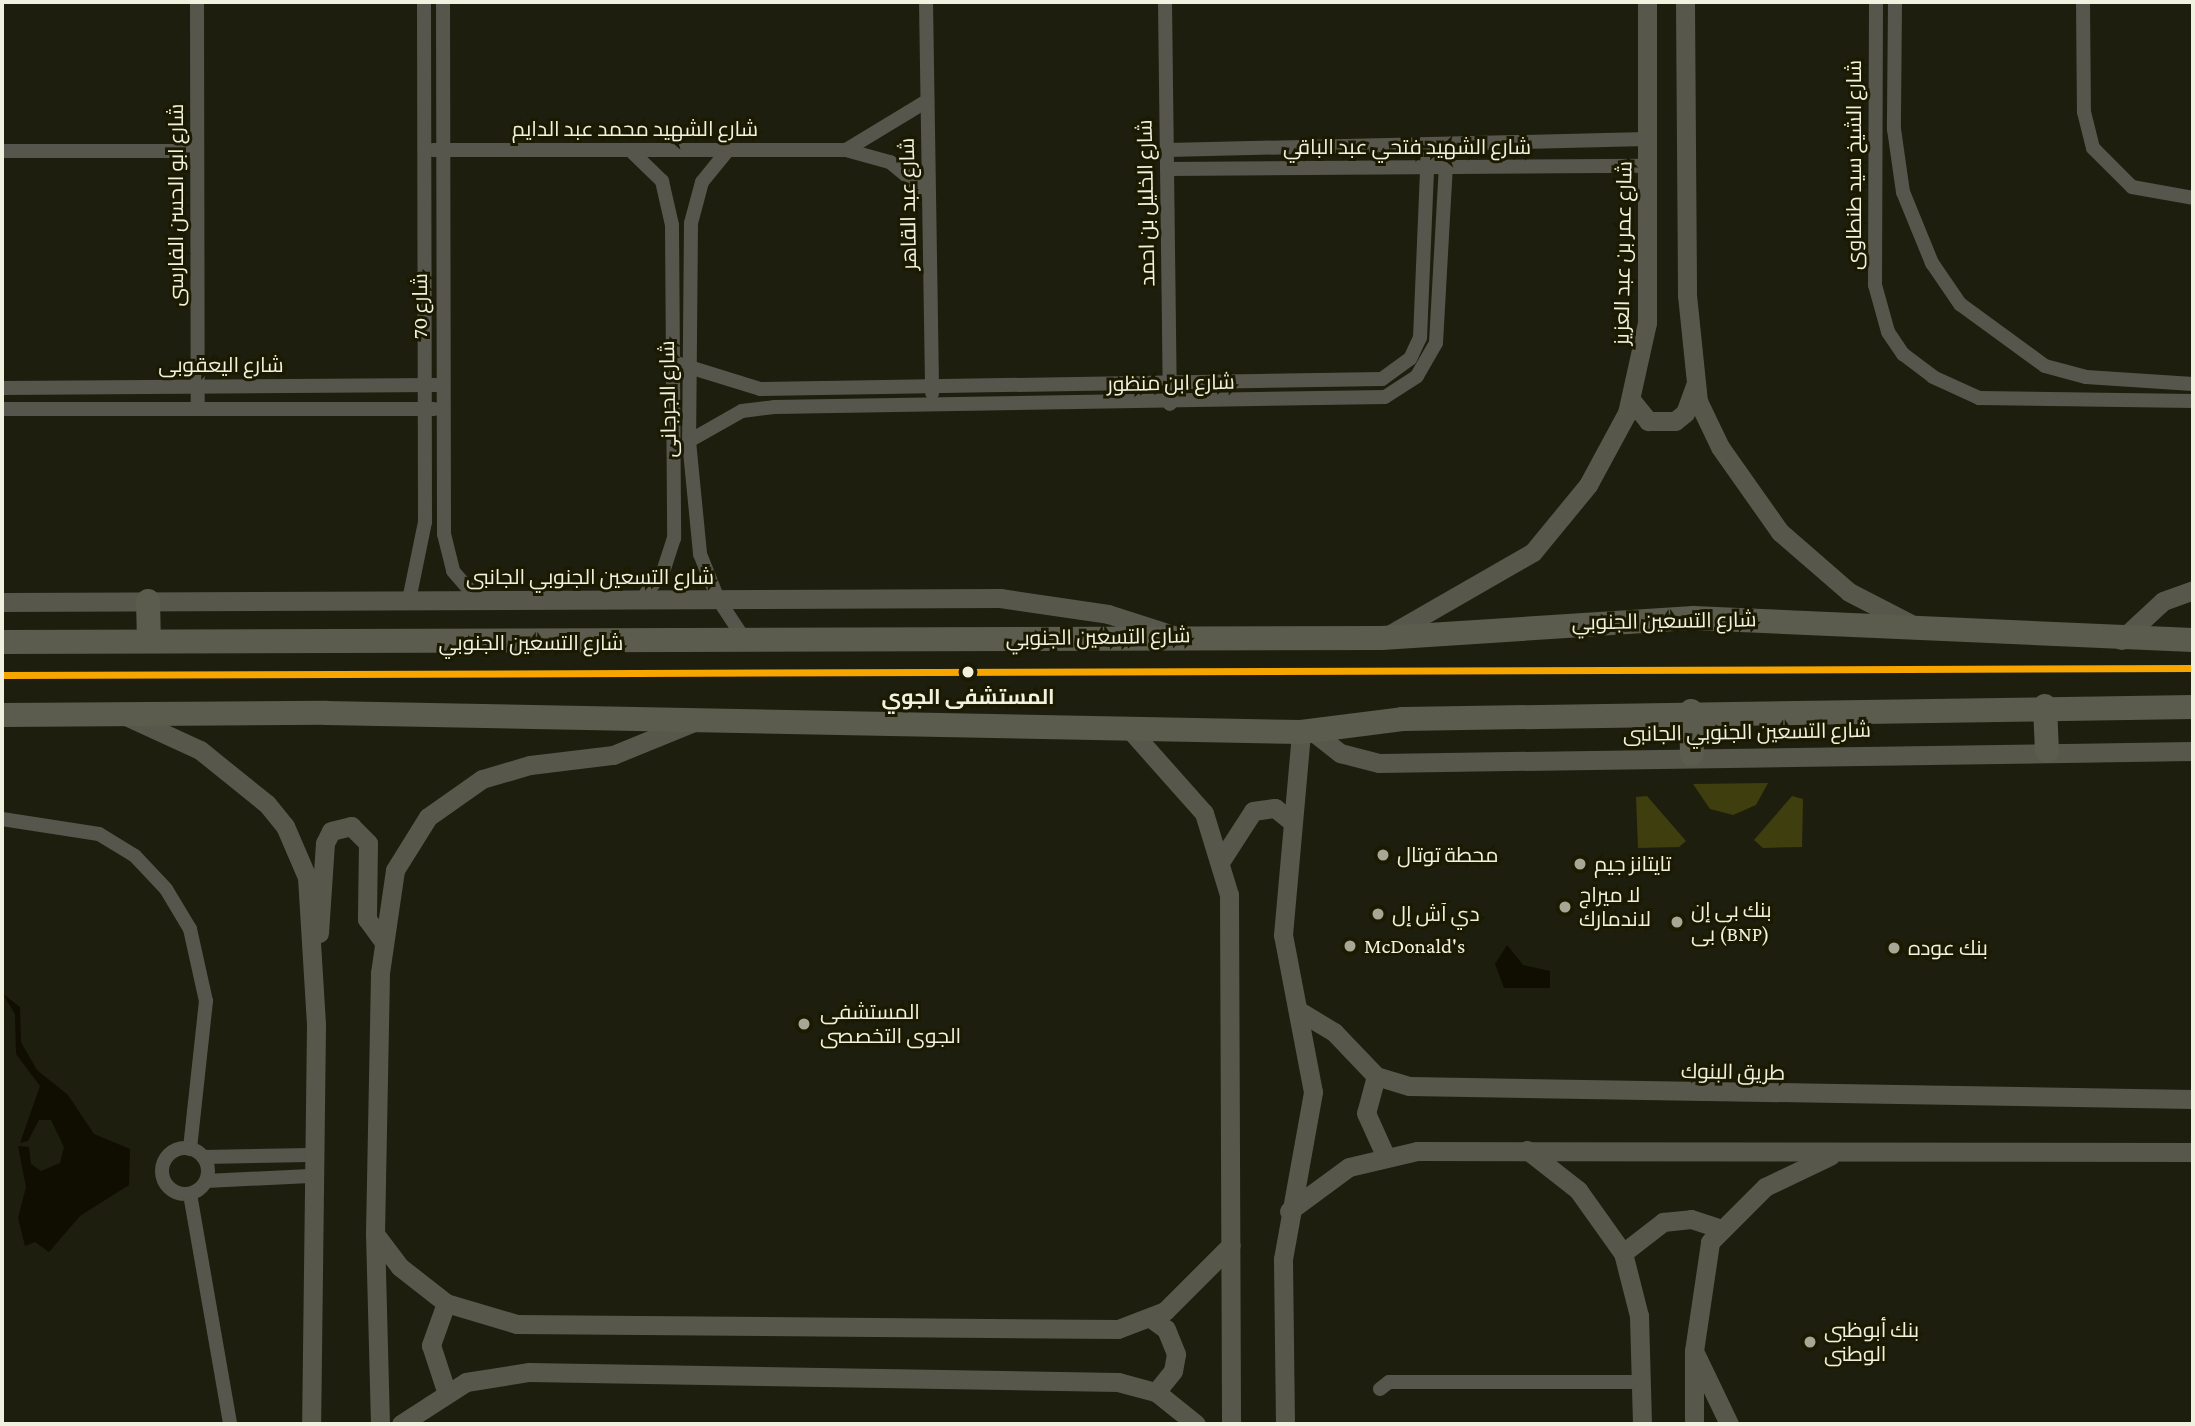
<!DOCTYPE html>
<meta charset="utf-8">
<style>
body{margin:0}
#map{position:relative;width:2195px;height:1426px;overflow:hidden;background:#1e1e0e;font-family:"Crimson Pro",Cairo,serif}
div>[style]{position:absolute}
.green>*{inset:0;background:#3f3e0f}
.water>*{inset:0;background:#0f0e01}
.street>*{height:14px;margin:-7px;padding:0 7px;transform-origin:7px;border-radius:7px;background:#56564d}
.street>.ring{margin:-7px;padding:0;box-sizing:content-box;background:none;border:14px solid #56564d;border-radius:50%}
.secondary>*{height:19px;margin:-9.5px;padding:0 9.5px;transform-origin:9.5px;border-radius:9.5px;background:#57574c}
.highway>*{height:24px;margin:-12px;padding:0 12px;transform-origin:12px;border-radius:12px;background:#5b5b4e}
.metro-1>*{height:7px;margin:-3.5px;padding:0 3.5px;transform-origin:3.5px;border-radius:3.5px;background:#f7a600}
.dots>*{width:19px;height:19px;translate:-50% -50%;box-sizing:border-box;border:4px solid #1b1a00;border-radius:50%}
span{translate:-50% -50%;white-space:nowrap;text-align:center;line-height:1.15;-webkit-text-stroke:6px #1b1a00;paint-order:stroke}
.street-label{font-size:21px;color:#f1f1e0}
.stop-label{font-size:21px;color:#f1f1e0;font-weight:700}
.poi-label{font-size:21px;color:#f1f1e0}
.left{translate:0 -50%;text-align:left}
.frame{position:absolute;inset:0;border:4px solid #f1f1e0;pointer-events:none}
</style>
<div id="map">
<div class="green">
<i style="clip-path:polygon(1768px 783px,1756px 805px,1733px 815px,1710px 809px,1693px 784px)"></i>
<i style="clip-path:polygon(1647px 796px,1686px 841px,1679px 847px,1638px 848px,1636px 797px)"></i>
<i style="clip-path:polygon(1792px 796px,1803px 799px,1802px 847px,1763px 848px,1754px 840px)"></i>
</div>
<div class="water">
<i style="clip-path:polygon(1507px 945px,1523px 965px,1550px 971px,1550px 988px,1504px 988px,1495px 964px)"></i>
<i style="clip-path:polygon(2px 993px,20px 1007px,21px 1042px,37px 1070px,68px 1095px,94px 1134px,130px 1149px,129px 1185px,80px 1216px,49px 1252px,35px 1242px,25px 1246px,18px 1218px,26px 1187px,18px 1146px,29px 1147px,31px 1164px,41px 1171px,60px 1163px,64px 1147px,51px 1120px,39px 1120px,28px 1141px,20px 1143px,40px 1086px,16px 1054px,15px 1014px)"></i>
</div>
<div class="street">
<i style="left:197px;top:2px;width:406px;rotate:89.9deg"></i>
<i style="left:443px;top:2px;width:532px;rotate:89.89deg"></i>
<i style="left:444px;top:534px;width:38px;rotate:76deg"></i>
<i style="left:453px;top:571px;width:38px;rotate:49deg"></i>
<i style="left:926px;top:2px;width:391px;rotate:89.1deg"></i>
<i style="left:1165px;top:2px;width:402px;rotate:89.3deg"></i>
<i style="left:1876px;top:2px;width:283px;rotate:90.2deg"></i>
<i style="left:1875px;top:285px;width:49px;rotate:74.5deg"></i>
<i style="left:1888px;top:332px;width:27px;rotate:56deg"></i>
<i style="left:1903px;top:354px;width:38px;rotate:37deg"></i>
<i style="left:1933px;top:377px;width:51px;rotate:24.5deg"></i>
<i style="left:1979px;top:398px;width:214px;rotate:0.8deg"></i>
<i style="left:1895px;top:2px;width:127px;rotate:90.5deg"></i>
<i style="left:1894px;top:129px;width:64px;rotate:81.9deg"></i>
<i style="left:1903px;top:192px;width:77px;rotate:67.8deg"></i>
<i style="left:1932px;top:263px;width:50px;rotate:55.7deg"></i>
<i style="left:1960px;top:304px;width:105px;rotate:36.1deg"></i>
<i style="left:2045px;top:366px;width:42px;rotate:15deg"></i>
<i style="left:2086px;top:377px;width:107px;rotate:3.7deg"></i>
<i style="left:2083px;top:2px;width:110px;rotate:89.5deg"></i>
<i style="left:2084px;top:112px;width:37px;rotate:76deg"></i>
<i style="left:2093px;top:148px;width:55px;rotate:45deg"></i>
<i style="left:2132px;top:187px;width:62px;rotate:10.2deg"></i>
<i style="left:433px;top:150px;width:413px"></i>
<i style="left:846px;top:150px;width:46px;rotate:15.3deg"></i>
<i style="left:890px;top:162px;width:50px;rotate:39.4deg"></i>
<i style="left:630px;top:150px;width:45px;rotate:44.1deg"></i>
<i style="left:662px;top:181px;width:45px;rotate:77.2deg"></i>
<i style="left:672px;top:225px;width:313px;rotate:89.6deg"></i>
<i style="left:674px;top:538px;width:35px;rotate:108deg"></i>
<i style="left:663px;top:571px;width:35px;rotate:127deg"></i>
<i style="left:728px;top:150px;width:41px;rotate:129.1deg"></i>
<i style="left:702px;top:182px;width:42px;rotate:105deg"></i>
<i style="left:691px;top:223px;width:218px;rotate:90.5deg"></i>
<i style="left:689px;top:441px;width:114px;rotate:84.4deg"></i>
<i style="left:700px;top:554px;width:48px;rotate:68.2deg"></i>
<i style="left:718px;top:599px;width:53px;rotate:56.6deg"></i>
<i style="left:846px;top:150px;width:95px;rotate:-31.2deg"></i>
<i style="left:1167px;top:150px;width:480px;rotate:-1.3deg"></i>
<i style="left:2px;top:151px;width:195px"></i>
<i style="left:1167px;top:169px;width:481px;rotate:-0.4deg"></i>
<i style="left:673px;top:362px;width:91px;rotate:17.2deg"></i>
<i style="left:760px;top:389px;width:622px;rotate:-0.92deg"></i>
<i style="left:1382px;top:379px;width:34px;rotate:-36deg"></i>
<i style="left:1410px;top:359px;width:23px;rotate:-65deg"></i>
<i style="left:1420px;top:338px;width:193px;rotate:-87.6deg"></i>
<i style="left:2px;top:388px;width:434px;rotate:-0.4deg"></i>
<i style="left:2px;top:409px;width:432px"></i>
<i style="left:689px;top:441px;width:61px;rotate:-29.5deg"></i>
<i style="left:742px;top:411px;width:32px;rotate:-7deg"></i>
<i style="left:774px;top:407px;width:611px;rotate:-0.94deg"></i>
<i style="left:1385px;top:397px;width:38px;rotate:-33deg"></i>
<i style="left:1417px;top:376px;width:38px;rotate:-60deg"></i>
<i style="left:1436px;top:343px;width:198px;rotate:-86.8deg"></i>
<i style="left:409px;top:600px;width:80px;rotate:-78.4deg"></i>
<i style="left:425px;top:522px;width:520px;rotate:-90.11deg"></i>
<i style="left:2px;top:819px;width:98px;rotate:8.8deg"></i>
<i style="left:99px;top:834px;width:42px;rotate:31.4deg"></i>
<i style="left:135px;top:856px;width:45px;rotate:46.8deg"></i>
<i style="left:166px;top:889px;width:47px;rotate:59deg"></i>
<i style="left:190px;top:929px;width:74px;rotate:77.5deg"></i>
<i style="left:206px;top:1001px;width:149px;rotate:96.2deg"></i>
<i class="ring" style="left:162px;top:1148px;width:32px;height:32px"></i>
<i style="left:203px;top:1157px;width:107px;rotate:-1.1deg"></i>
<i style="left:206px;top:1181px;width:104px;rotate:-2.8deg"></i>
<i style="left:190px;top:1194px;width:233px;rotate:80.1deg"></i>
<i style="left:1380px;top:1389px;width:11px;rotate:-38deg"></i>
<i style="left:1389px;top:1382px;width:254px"></i>
</div>
<div class="secondary">
<i style="left:1685px;top:2px;width:293px;rotate:89.6deg"></i>
<i style="left:1687px;top:295px;width:107px;rotate:84.1deg"></i>
<i style="left:1698px;top:401px;width:51px;rotate:64.4deg"></i>
<i style="left:1720px;top:447px;width:104px;rotate:54.8deg"></i>
<i style="left:1780px;top:532px;width:91px;rotate:41deg"></i>
<i style="left:1849px;top:592px;width:72px;rotate:27.3deg"></i>
<i style="left:1632px;top:401px;width:26px;rotate:51deg"></i>
<i style="left:1648px;top:421px;width:27px"></i>
<i style="left:1675px;top:421px;width:13px;rotate:-39deg"></i>
<i style="left:1685px;top:413px;width:29px;rotate:-70deg"></i>
<i style="left:2px;top:602px;width:998px;rotate:-0.23deg"></i>
<i style="left:1000px;top:598px;width:109px;rotate:8.4deg"></i>
<i style="left:1108px;top:614px;width:68px;rotate:17.9deg"></i>
<i style="left:1387px;top:636px;width:168px;rotate:-29.9deg"></i>
<i style="left:1533px;top:552px;width:87px;rotate:-50.6deg"></i>
<i style="left:1588px;top:485px;width:82px;rotate:-61.6deg"></i>
<i style="left:1627px;top:413px;width:92px;rotate:-77.5deg"></i>
<i style="left:1647px;top:323px;width:321px;rotate:-90deg"></i>
<i style="left:2121px;top:640px;width:57px;rotate:-42.9deg"></i>
<i style="left:2163px;top:601px;width:32px;rotate:-20deg"></i>
<i style="left:126px;top:716px;width:81px;rotate:24.7deg"></i>
<i style="left:200px;top:750px;width:86px;rotate:38.9deg"></i>
<i style="left:267px;top:804px;width:28px;rotate:51deg"></i>
<i style="left:285px;top:826px;width:56px;rotate:66.7deg"></i>
<i style="left:307px;top:877px;width:148px;rotate:86.5deg"></i>
<i style="left:316px;top:1025px;width:399px;rotate:90.7deg"></i>
<i style="left:1312px;top:731px;width:36px;rotate:38deg"></i>
<i style="left:1340px;top:753px;width:40px;rotate:14.4deg"></i>
<i style="left:1379px;top:763px;width:814px;rotate:-0.84deg"></i>
<i style="left:1132px;top:732px;width:108px;rotate:48.4deg"></i>
<i style="left:1204px;top:813px;width:86px;rotate:73deg"></i>
<i style="left:1229px;top:895px;width:529px;rotate:89.78deg"></i>
<i style="left:1222px;top:859px;width:57px;rotate:-57.1deg"></i>
<i style="left:1253px;top:811px;width:22px;rotate:-8deg"></i>
<i style="left:1275px;top:808px;width:22px;rotate:39deg"></i>
<i style="left:319px;top:933px;width:90px;rotate:-86.2deg"></i>
<i style="left:325px;top:843px;width:13px;rotate:-63deg"></i>
<i style="left:331px;top:831px;width:21px;rotate:-14deg"></i>
<i style="left:351px;top:826px;width:24px;rotate:45deg"></i>
<i style="left:368px;top:843px;width:76px;rotate:90.8deg"></i>
<i style="left:367px;top:919px;width:26px;rotate:54deg"></i>
<i style="left:1299px;top:1011px;width:41px;rotate:31deg"></i>
<i style="left:1334px;top:1032px;width:61px;rotate:46.3deg"></i>
<i style="left:1376px;top:1076px;width:34px;rotate:17deg"></i>
<i style="left:1409px;top:1086px;width:784px;rotate:0.95deg"></i>
<i style="left:1376px;top:1076px;width:38px;rotate:105deg"></i>
<i style="left:1366px;top:1113px;width:46px;rotate:65.7deg"></i>
<i style="left:1527px;top:1150px;width:65px;rotate:38.1deg"></i>
<i style="left:1578px;top:1190px;width:77px;rotate:54.5deg"></i>
<i style="left:1623px;top:1253px;width:65px;rotate:75.7deg"></i>
<i style="left:1639px;top:1316px;width:108px;rotate:88.4deg"></i>
<i style="left:1289px;top:1211px;width:74px;rotate:-36.3deg"></i>
<i style="left:1349px;top:1167px;width:70px;rotate:-13.2deg"></i>
<i style="left:1417px;top:1151px;width:776px;rotate:0.07deg"></i>
<i style="left:375px;top:1234px;width:41px;rotate:52.9deg"></i>
<i style="left:400px;top:1267px;width:58px;rotate:38deg"></i>
<i style="left:446px;top:1303px;width:74px;rotate:16.5deg"></i>
<i style="left:517px;top:1324px;width:601px;rotate:0.48deg"></i>
<i style="left:1118px;top:1329px;width:50px;rotate:-21deg"></i>
<i style="left:1165px;top:1311px;width:93px;rotate:-45deg"></i>
<i style="left:1623px;top:1253px;width:51px;rotate:-37.8deg"></i>
<i style="left:1663px;top:1222px;width:28px;rotate:-6deg"></i>
<i style="left:1691px;top:1219px;width:29px;rotate:18deg"></i>
<i style="left:446px;top:1303px;width:45px;rotate:109.7deg"></i>
<i style="left:431px;top:1345px;width:48px;rotate:71.9deg"></i>
<i style="left:1152px;top:1319px;width:17px;rotate:36deg"></i>
<i style="left:1166px;top:1329px;width:27px;rotate:68deg"></i>
<i style="left:1176px;top:1354px;width:17px;rotate:100deg"></i>
<i style="left:1173px;top:1371px;width:27px;rotate:129deg"></i>
<i style="left:1696px;top:1355px;width:76px;rotate:64.4deg"></i>
<i style="left:380px;top:1424px;width:190px;rotate:-91.5deg"></i>
<i style="left:375px;top:1234px;width:261px;rotate:-88.9deg"></i>
<i style="left:380px;top:973px;width:104px;rotate:-81.7deg"></i>
<i style="left:395px;top:870px;width:62px;rotate:-58.1deg"></i>
<i style="left:428px;top:817px;width:66px;rotate:-35.1deg"></i>
<i style="left:482px;top:779px;width:50px;rotate:-16.3deg"></i>
<i style="left:530px;top:765px;width:84px;rotate:-6.9deg"></i>
<i style="left:613px;top:755px;width:87px;rotate:-22.2deg"></i>
<i style="left:401px;top:1424px;width:77px;rotate:-32.9deg"></i>
<i style="left:466px;top:1382px;width:64px;rotate:-9deg"></i>
<i style="left:529px;top:1372px;width:589px;rotate:0.97deg"></i>
<i style="left:1118px;top:1382px;width:39px;rotate:15deg"></i>
<i style="left:1156px;top:1392px;width:51px;rotate:38.7deg"></i>
<i style="left:1285px;top:1424px;width:165px;rotate:-90.7deg"></i>
<i style="left:1283px;top:1259px;width:170px;rotate:-79.8deg"></i>
<i style="left:1313px;top:1092px;width:160px;rotate:-100.8deg"></i>
<i style="left:1283px;top:935px;width:204px;rotate:-84.9deg"></i>
<i style="left:1694px;top:1424px;width:73px;rotate:-90deg"></i>
<i style="left:1694px;top:1351px;width:110px;rotate:-81.6deg"></i>
<i style="left:1710px;top:1242px;width:78px;rotate:-45deg"></i>
<i style="left:1765px;top:1187px;width:72px;rotate:-25.5deg"></i>
</div>
<div class="highway">
<i style="left:148px;top:601px;width:40px;rotate:88.6deg"></i>
<i style="left:2px;top:642px;width:1380px;rotate:-0.17deg"></i>
<i style="left:1382px;top:638px;width:312px;rotate:-3.7deg"></i>
<i style="left:1693px;top:618px;width:500px;rotate:2.52deg"></i>
<i style="left:2045px;top:706px;width:45px;rotate:87.5deg"></i>
<i style="left:1691px;top:711px;width:43px;rotate:88.7deg"></i>
<i style="left:2px;top:715px;width:324px;rotate:-0.4deg"></i>
<i style="left:326px;top:713px;width:975px;rotate:1.12deg"></i>
<i style="left:1301px;top:732px;width:102px;rotate:-7.3deg"></i>
<i style="left:1402px;top:719px;width:791px;rotate:-0.87deg"></i>
</div>
<div class="metro-1">
<i style="left:2px;top:675px;width:2191px;rotate:-0.18deg"></i>
</div>
<div class="dots">
<i style="left:968px;top:672px;background:#f1f1e0"></i>
<i style="left:1383px;top:855px;background:#a7a796"></i>
<i style="left:1580px;top:864px;background:#a7a796"></i>
<i style="left:1565px;top:907px;background:#a7a796"></i>
<i style="left:1378px;top:914px;background:#a7a796"></i>
<i style="left:1677px;top:922px;background:#a7a796"></i>
<i style="left:1350px;top:946px;background:#a7a796"></i>
<i style="left:1894px;top:948px;background:#a7a796"></i>
<i style="left:804px;top:1024px;background:#a7a796"></i>
<i style="left:1810px;top:1342px;background:#a7a796"></i>
</div>
<div class="street-label">
<span style="left:635px;top:129px">شارع الشهيد محمد عبد الدايم</span>
<span style="left:1407px;top:147px">شارع الشهيد فتحي عبد الباقي</span>
<span style="left:1854px;top:165px;rotate:-90deg">شارع الشيخ سيد طنطاوى</span>
<span style="left:1146px;top:203px;rotate:-91deg">شارع الخليل بن احمد</span>
<span style="left:908px;top:204px;rotate:-91deg">شارع عبد القاهر</span>
<span style="left:176px;top:205px;rotate:-90deg">شارع ابو الحسن الفارسى</span>
<span style="left:1623px;top:253px;rotate:-89deg">شارع عمر بن عبد العزيز</span>
<span style="left:420px;top:306px;rotate:-90deg">شارع 70</span>
<span style="left:221px;top:365px">شارع اليعقوبى</span>
<span style="left:1171px;top:383px;rotate:-1deg">شارع ابن منظور</span>
<span style="left:668px;top:399px;rotate:-91deg">شارع الجرجانى</span>
<span style="left:590px;top:577px">شارع التسعين الجنوبي الجانبى</span>
<span style="left:1664px;top:621px;rotate:-1deg">شارع التسعين الجنوبي</span>
<span style="left:1098px;top:637px;rotate:-1deg">شارع التسعين الجنوبي</span>
<span style="left:531px;top:643px">شارع التسعين الجنوبي</span>
<span style="left:1747px;top:732px;rotate:-1deg">شارع التسعين الجنوبي الجانبى</span>
<span style="left:1733px;top:1072px;rotate:1deg">طريق البنوك</span>
</div>
<div class="stop-label">
<span style="left:968px;top:697px">المستشفى الجوي</span>
</div>
<div class="poi-label">
<span class="left" style="left:1397px;top:855px">محطة توتال</span>
<span class="left" style="left:1594px;top:864px">تايتانز جيم</span>
<span class="left" style="left:1579px;top:907px">لا ميراج<br>لاندمارك</span>
<span class="left" style="left:1691px;top:922px">بنك بى إن<br>بى (BNP)</span>
<span class="left" style="left:1392px;top:914px">دي آش إل</span>
<span class="left" style="left:1364px;top:946px">McDonald's</span>
<span class="left" style="left:1908px;top:948px">بنك عوده</span>
<span class="left" style="left:820px;top:1024px">المستشفى<br>الجوى التخصصى</span>
<span class="left" style="left:1824px;top:1342px">بنك أبوظبى<br>الوطنى</span>
</div>
<div class="frame"></div>
</div>
